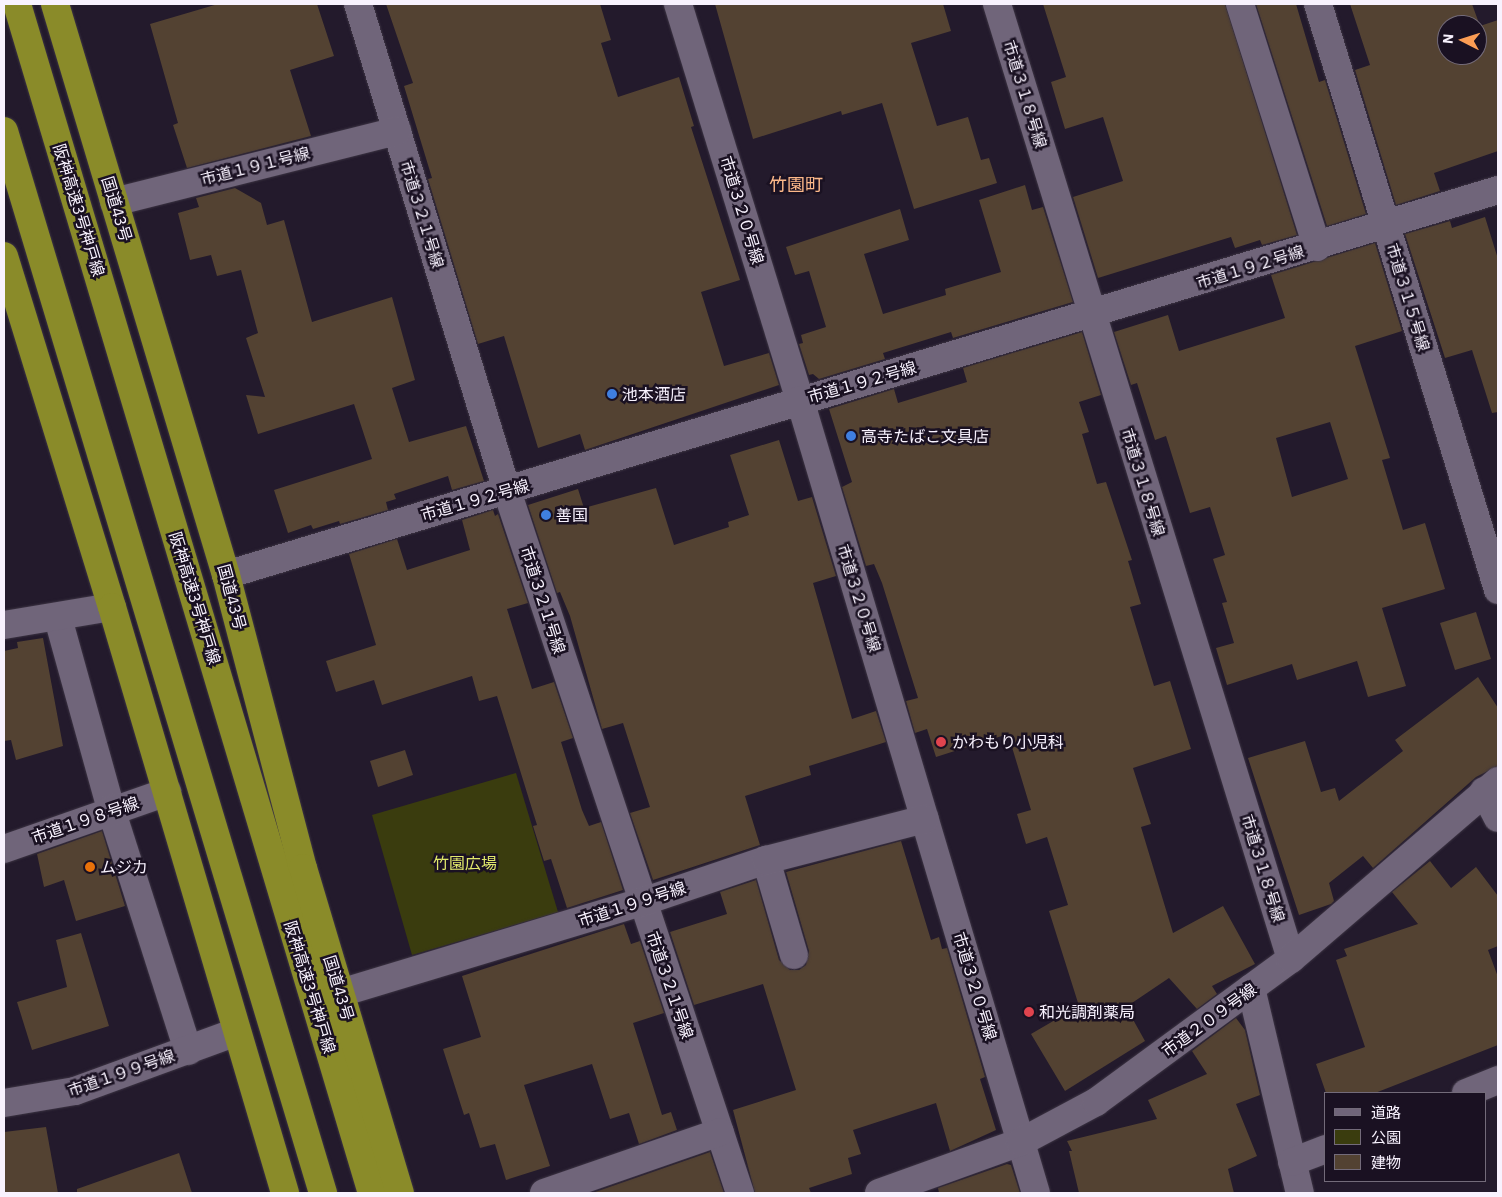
<!DOCTYPE html>
<meta charset="utf-8">
<style>
body{margin:0}
#map{position:relative;width:1502px;height:1197px;overflow:hidden;background:#231a2c;font-family:"IBM Plex Sans","Noto Sans JP",sans-serif}
div>[style]{position:absolute}
.green>*{inset:0;background:#3a3c0e}
.building>*{inset:0;background:#534232}
.roads{filter:drop-shadow(0 0 1px #3c3443) drop-shadow(0 0 1px #3c3443)}
.minor>*{height:28px;margin:-14px;padding:0 14px;transform-origin:14px;border-radius:14px;background:#70657a}
.highway>*{height:28px;margin:-14px;padding:0 14px;transform-origin:14px;border-radius:14px;background:#8a8b29}
.dots>*{width:14px;height:14px;translate:-50% -50%;box-sizing:border-box;border:2px solid #1a1122;border-radius:50%}
span{translate:-50% -50%;white-space:nowrap;text-align:center;line-height:1.15;-webkit-text-stroke:5px #1a1122;paint-order:stroke}
.street-label{font-size:16px;color:#f8f2fe}
.poi-label{font-size:16px;color:#f8f2fe}
.left{translate:0 -50%;text-align:left}
.park-label{font-size:16px;color:#e2e96c}
.neighbourhood-label{font-size:18px;color:#fcb889}
.frame{position:absolute;inset:0;border:5px solid #f8f2fe;pointer-events:none}
.legend{position:absolute;left:1324px;top:1092px;width:162px;height:90px;box-sizing:border-box;background:#1a1122;border:1px solid #736b7a;margin:0;padding:6px 9px;list-style:none;font-size:15px;color:#f8f2fe}
.legend li{display:flex;align-items:center;gap:10px;height:25px}
.legend b{width:25px;border:1px solid #736b7a}
.north{position:absolute;left:1437px;top:15px;width:50px;height:50px;box-sizing:border-box;background:#1a1122;border:1px solid #736b7a;border-radius:50%;rotate:275deg;font-size:14px;font-weight:700;line-height:20px;text-align:center;color:#f8f2fe}
.north::after{content:'';display:block;margin:auto;width:18px;height:22px;background:#fc9d54;clip-path:polygon(50% 0,100% 100%,50% 72%,0 100%)}
</style>
<div id="map">
<div class="green">
<i style="clip-path:polygon(516px 773px,558px 912px,412px 955px,372px 815px)"></i>
</div>
<div class="building">
<i style="clip-path:polygon(218px 4px,317px 4px,334px 56px,290px 70px,311px 136px,187px 168px,173px 125px,178px 123px,150px 24px)"></i>
<i style="clip-path:polygon(386px 4px,600px 4px,611px 40px,601px 43px,618px 97px,679px 77px,694px 126px,691px 127px,740px 280px,701px 292px,724px 366px,769px 353px,779px 385px,585px 450px,580px 434px,538px 448px,504px 336px,478px 344px,428px 179px,432px 178px,404px 86px,413px 83px)"></i>
<i style="clip-path:polygon(715px 4px,943px 4px,951px 31px,911px 43px,937px 126px,968px 117px,981px 160px,989px 158px,997px 183px,914px 209px,882px 103px,842px 115px,841px 111px,753px 139px)"></i>
<i style="clip-path:polygon(1043px 4px,1225px 4px,1297px 235px,1262px 245px,1260px 240px,1235px 248px,1231px 237px,1098px 278px,1073px 197px,1123px 181px,1103px 117px,1065px 129px,1051px 82px,1066px 77px)"></i>
<i style="clip-path:polygon(1256px 4px,1296px 4px,1319px 82px,1325px 80px,1366px 214px,1327px 226px)"></i>
<i style="clip-path:polygon(evenodd,1350px 4px,1472px 4px,1480px 26px,1498px 20px,1498px 151px,1434px 173px,1440px 191px,1396px 205px,1355px 70px,1370px 65px,1350px 4px,1447px 25px,1477px 25px,1477px 55px,1447px 55px,1447px 25px)"></i>
<i style="clip-path:polygon(1025px 185px,1032px 210px,1043px 207px,1073px 302px,953px 338px,951px 332px,883px 353px,885px 359px,819px 379px,813px 374px,809px 375px,799px 344px,803px 343px,801px 335px,826px 327px,809px 271px,795px 275px,786px 247px,900px 209px,909px 240px,864px 254px,883px 314px,946px 295px,945px 289px,1001px 272px,979px 200px)"></i>
<i style="clip-path:polygon(235px 188px,261px 203px,267px 225px,284px 220px,312px 322px,392px 297px,415px 380px,392px 388px,409px 442px,466px 426px,484px 481px,452px 490px,448px 476px,394px 494px,396px 499px,386px 502px,388px 510px,340px 524px,339px 521px,313px 529px,311px 525px,288px 533px,274px 490px,372px 459px,354px 404px,258px 434px,246px 395px,265px 397px,246px 338px,258px 333px,241px 270px,217px 276px,211px 255px,190px 260px,178px 213px,199px 207px,196px 198px)"></i>
<i style="clip-path:polygon(1485px 217px,1498px 259px,1498px 412px,1492px 413px,1472px 350px,1445px 358px,1405px 234px,1450px 221px,1452px 228px)"></i>
<i style="clip-path:polygon(evenodd,1375px 243px,1402px 331px,1355px 346px,1390px 458px,1382px 460px,1403px 530px,1425px 523px,1445px 589px,1382px 608px,1406px 686px,1368px 697px,1357px 661px,1297px 680px,1292px 664px,1227px 685px,1216px 648px,1234px 643px,1222px 603px,1227px 602px,1213px 559px,1225px 555px,1210px 507px,1190px 513px,1166px 436px,1155px 440px,1137px 383px,1131px 385px,1114px 332px,1168px 315px,1179px 351px,1285px 318px,1271px 275px,1375px 243px,1330px 422px,1348px 479px,1292px 497px,1276px 438px,1330px 422px)"></i>
<i style="clip-path:polygon(1082px 332px,1101px 395px,1079px 402px,1089px 432px,1082px 434px,1097px 484px,1106px 482px,1132px 560px,1128px 561px,1141px 604px,1130px 607px,1154px 686px,1170px 681px,1191px 749px,1133px 768px,1151px 824px,1141px 827px,1173px 933px,1223px 906px,1255px 964px,1212px 986px,1217px 994px,1197px 1009px,1169px 978px,1126px 1007px,1145px 1041px,1065px 1091px,1031px 1034px,1079px 1006px,1049px 911px,1068px 905px,1047px 837px,1026px 844px,1017px 814px,1031px 810px,1008px 734px,936px 757px,927px 729px,915px 733px,906px 701px,918px 698px,882px 583px,874px 564px,866px 566px,842px 487px,852px 482px,829px 409px,894px 389px,898px 403px,967px 382px,963px 368px)"></i>
<i style="clip-path:polygon(779px 440px,798px 501px,812px 497px,836px 576px,813px 583px,852px 719px,876px 711px,886px 742px,809px 766px,811px 775px,745px 796px,760px 845px,653px 880px,630px 813px,650px 807px,623px 723px,602px 729px,570px 616px,560px 592px,557px 593px,528px 505px,578px 489px,584px 508px,656px 488px,674px 545px,729px 527px,728px 522px,749px 515px,730px 455px)"></i>
<i style="clip-path:polygon(493px 510px,495px 516px,498px 514px,528px 603px,507px 609px,532px 689px,554px 682px,573px 738px,561px 742px,582px 810px,589px 826px,601px 822px,623px 890px,567px 908px,551px 859px,544px 861px,533px 826px,537px 825px,497px 696px,479px 701px,472px 676px,382px 705px,374px 680px,336px 692px,326px 661px,376px 645px,349px 554px,397px 539px,407px 570px,470px 550px,462px 520px)"></i>
<i style="clip-path:polygon(1476px 612px,1491px 659px,1455px 670px,1440px 623px)"></i>
<i style="clip-path:polygon(43px 638px,63px 746px,16px 760px,11px 740px,4px 741px,4px 651px,18px 648px,17px 642px)"></i>
<i style="clip-path:polygon(1478px 677px,1498px 708px,1498px 766px,1476px 777px,1373px 868px,1363px 856px,1329px 883px,1334px 901px,1331px 904px,1299px 915px,1248px 758px,1305px 741px,1321px 792px,1335px 788px,1339px 801px,1403px 751px,1395px 740px)"></i>
<i style="clip-path:polygon(405px 750px,413px 775px,378px 787px,370px 761px)"></i>
<i style="clip-path:polygon(102px 831px,125px 906px,76px 921px,64px 880px,44px 887px,37px 854px)"></i>
<i style="clip-path:polygon(901px 841px,931px 940px,939px 937px,942px 949px,947px 948px,985px 1077px,980px 1079px,996px 1130px,950px 1151px,936px 1103px,853px 1130px,861px 1154px,848px 1158px,852px 1174px,809px 1188px,811px 1193px,755px 1193px,733px 1110px,796px 1090px,763px 984px,694px 1005px,670px 932px,727px 914px,720px 892px,756px 880px,779px 960px,790px 970px,799px 970px,806px 965px,809px 951px,786px 872px)"></i>
<i style="clip-path:polygon(1430px 861px,1451px 888px,1476px 867px,1498px 896px,1498px 946px,1488px 950px,1498px 977px,1498px 1045px,1375px 1093px,1326px 1093px,1316px 1064px,1365px 1047px,1336px 960px,1347px 956px,1344px 949px,1418px 924px,1392px 892px)"></i>
<i style="clip-path:polygon(624px 924px,631px 944px,640px 941px,664px 1013px,633px 1023px,662px 1115px,671px 1112px,677px 1130px,639px 1144px,629px 1113px,610px 1119px,592px 1064px,524px 1085px,550px 1166px,506px 1180px,495px 1144px,480px 1148px,469px 1113px,464px 1115px,443px 1049px,481px 1037px,462px 976px)"></i>
<i style="clip-path:polygon(81px 933px,109px 1026px,32px 1050px,17px 1002px,67px 987px,56px 940px)"></i>
<i style="clip-path:polygon(1236px 1018px,1245px 1030px,1260px 1095px,1236px 1104px,1257px 1156px,1228px 1169px,1234px 1193px,1079px 1193px,1069px 1151px,1072px 1151px,1067px 1141px,1157px 1119px,1148px 1100px,1207px 1074px,1192px 1051px)"></i>
<i style="clip-path:polygon(46px 1127px,58px 1193px,4px 1193px,4px 1132px)"></i>
<i style="clip-path:polygon(710px 1152px,724px 1193px,595px 1193px,595px 1192px)"></i>
<i style="clip-path:polygon(179px 1153px,192px 1193px,77px 1193px,77px 1189px)"></i>
<i style="clip-path:polygon(1007px 1164px,1011px 1165px,1020px 1193px,939px 1193px,938px 1188px)"></i>
</div>
<div class="roads">
<div class="minor">
<i style="left:358px;top:4px;width:509px;rotate:72.99deg"></i>
<i style="left:507px;top:491px;width:740px;rotate:71.64deg"></i>
<i style="left:678px;top:4px;width:414px;rotate:72.9deg"></i>
<i style="left:800px;top:400px;width:827px;rotate:73.43deg"></i>
<i style="left:997px;top:4px;width:999px;rotate:72.89deg"></i>
<i style="left:1240px;top:4px;width:255px;rotate:72.4deg"></i>
<i style="left:1318px;top:4px;width:613px;rotate:72.92deg"></i>
<i style="left:114px;top:202px;width:292px;rotate:-14.1deg"></i>
<i style="left:226px;top:575px;width:1329px;rotate:-16.84deg"></i>
<i style="left:58px;top:618px;width:198px;rotate:74.5deg"></i>
<i style="left:111px;top:809px;width:254px;rotate:72.3deg"></i>
<i style="left:4px;top:625px;width:109px;rotate:-9.5deg"></i>
<i style="left:1484px;top:791px;width:30px;rotate:63deg"></i>
<i style="left:4px;top:849px;width:173px;rotate:-19.3deg"></i>
<i style="left:766px;top:860px;width:99px;rotate:73.6deg"></i>
<i style="left:1251px;top:988px;width:211px;rotate:76.6deg"></i>
<i style="left:340px;top:993px;width:315px;rotate:-16.8deg"></i>
<i style="left:642px;top:902px;width:131px;rotate:-18.7deg"></i>
<i style="left:766px;top:860px;width:164px;rotate:-14.5deg"></i>
<i style="left:1466px;top:1093px;width:35px;rotate:-22deg"></i>
<i style="left:4px;top:1103px;width:72px;rotate:-9.6deg"></i>
<i style="left:75px;top:1091px;width:171px;rotate:-20.1deg"></i>
<i style="left:1292px;top:1162px;width:36px;rotate:-21deg"></i>
<i style="left:544px;top:1193px;width:186px;rotate:-19.1deg"></i>
<i style="left:879px;top:1193px;width:151px;rotate:-19.8deg"></i>
<i style="left:1021px;top:1142px;width:85px;rotate:-28.1deg"></i>
<i style="left:1096px;top:1102px;width:242px;rotate:-36.3deg"></i>
<i style="left:1291px;top:959px;width:273px;rotate:-40.7deg"></i>
</div>
<div class="highway">
<i style="left:17px;top:4px;width:1241px;rotate:73.38deg"></i>
<i style="left:55px;top:4px;width:596px;rotate:73.33deg"></i>
<i style="left:226px;top:575px;width:303px;rotate:75.3deg"></i>
<i style="left:303px;top:868px;width:339px;rotate:73.4deg"></i>
<i style="left:4px;top:131px;width:1109px;rotate:73.28deg"></i>
<i style="left:4px;top:256px;width:367px;rotate:72.9deg"></i>
<i style="left:112px;top:607px;width:611px;rotate:73.55deg"></i>
</div>
</div>
<div class="dots">
<i style="left:612px;top:394px;background:#3f7fe0"></i>
<i style="left:851px;top:436px;background:#3f7fe0"></i>
<i style="left:546px;top:515px;background:#3f7fe0"></i>
<i style="left:941px;top:742px;background:#e0444e"></i>
<i style="left:90px;top:867px;background:#e8710a"></i>
<i style="left:1029px;top:1012px;background:#e0444e"></i>
</div>
<div class="street-label">
<span style="left:1025px;top:94px;rotate:73deg">市道３１８号線</span>
<span style="left:255px;top:166px;rotate:-14deg">市道１９１号線</span>
<span style="left:117px;top:209px;rotate:73deg">国道43号</span>
<span style="left:79px;top:210px;rotate:73deg">阪神高速3号神戸線</span>
<span style="left:742px;top:210px;rotate:73deg">市道３２０号線</span>
<span style="left:422px;top:214px;rotate:73deg">市道３２１号線</span>
<span style="left:1250px;top:267px;rotate:-17deg">市道１９２号線</span>
<span style="left:1408px;top:297px;rotate:73deg">市道３１５号線</span>
<span style="left:862px;top:382px;rotate:-16deg">市道１９２号線</span>
<span style="left:1143px;top:482px;rotate:73deg">市道３１８号線</span>
<span style="left:475px;top:500px;rotate:-16deg">市道１９２号線</span>
<span style="left:232px;top:597px;rotate:75deg">国道43号</span>
<span style="left:195px;top:598px;rotate:73deg">阪神高速3号神戸線</span>
<span style="left:859px;top:598px;rotate:73deg">市道３２０号線</span>
<span style="left:543px;top:600px;rotate:72deg">市道３２１号線</span>
<span style="left:85px;top:820px;rotate:-19deg">市道１９８号線</span>
<span style="left:1263px;top:868px;rotate:73deg">市道３１８号線</span>
<span style="left:632px;top:904px;rotate:-18deg">市道１９９号線</span>
<span style="left:670px;top:985px;rotate:71deg">市道３２１号線</span>
<span style="left:975px;top:986px;rotate:73deg">市道３２０号線</span>
<span style="left:310px;top:987px;rotate:73deg">阪神高速3号神戸線</span>
<span style="left:339px;top:988px;rotate:73deg">国道43号</span>
<span style="left:1209px;top:1020px;rotate:-36deg">市道２０９号線</span>
<span style="left:121px;top:1073px;rotate:-19deg">市道１９９号線</span>
</div>
<div class="poi-label">
<span class="left" style="left:622px;top:394px">池本酒店</span>
<span class="left" style="left:861px;top:436px">高寺たばこ文具店</span>
<span class="left" style="left:556px;top:515px">善国</span>
<span class="left" style="left:952px;top:742px">かわもり小児科</span>
<span class="left" style="left:100px;top:867px">ムジカ</span>
<span class="left" style="left:1039px;top:1012px">和光調剤薬局</span>
</div>
<div class="park-label">
<span style="left:465px;top:863px">竹園広場</span>
</div>
<div class="neighbourhood-label">
<span style="left:796px;top:185px">竹園町</span>
</div>
<div class="frame"></div>
<ul class="legend">
<li><b style="height:6px;background:#70657a"></b>道路</li>
<li><b style="height:14px;background:#3a3c0e"></b>公園</li>
<li><b style="height:14px;background:#534232"></b>建物</li>
</ul>
<div class="north">N</div>
</div>
